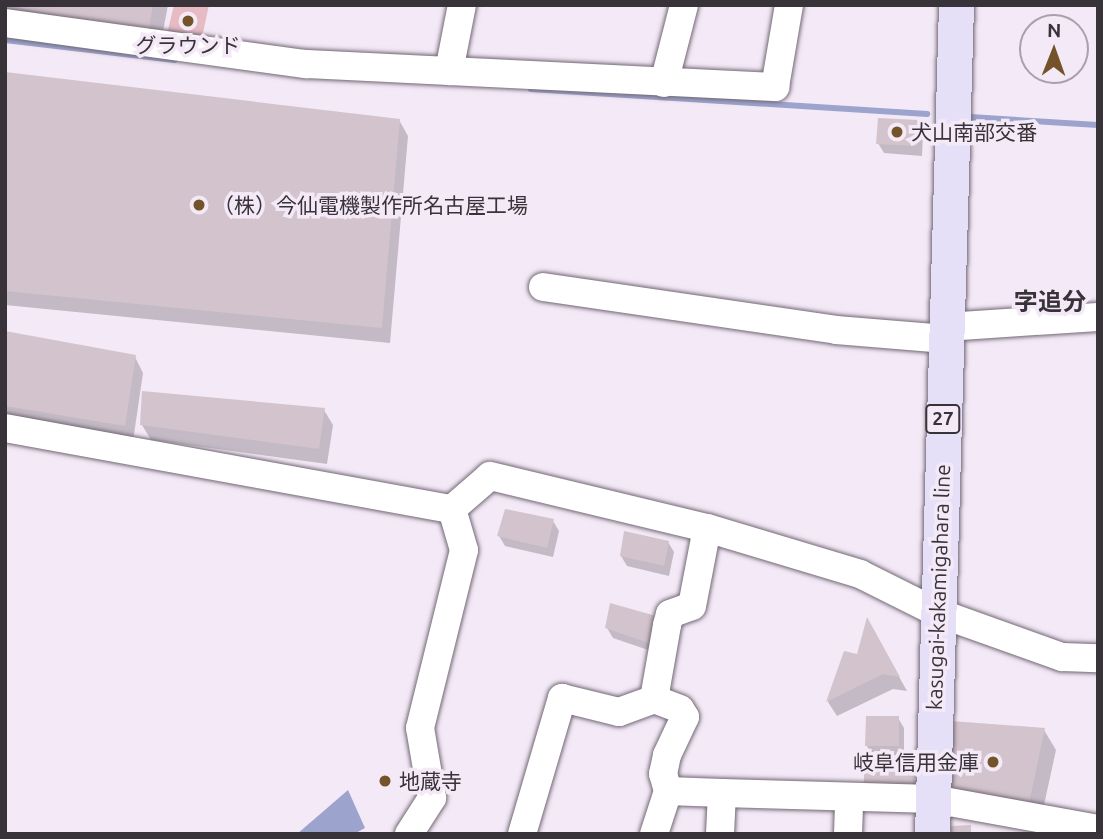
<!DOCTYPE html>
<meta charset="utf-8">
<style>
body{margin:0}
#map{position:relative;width:1103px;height:839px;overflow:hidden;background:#f4e9f7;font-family:Ubuntu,"Noto Sans JP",sans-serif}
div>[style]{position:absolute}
.green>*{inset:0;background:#e7bbc4}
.water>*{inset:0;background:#9ca4ce}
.shadow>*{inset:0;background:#0003}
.stream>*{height:6px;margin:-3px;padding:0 3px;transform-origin:3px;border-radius:3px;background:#9ca4ce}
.building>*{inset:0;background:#d3c3cc}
.roads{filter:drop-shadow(0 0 2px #726874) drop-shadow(0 0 2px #726874)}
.minor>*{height:28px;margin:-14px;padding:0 14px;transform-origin:14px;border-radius:14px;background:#fff}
.major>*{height:35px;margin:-17.5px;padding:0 17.5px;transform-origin:17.5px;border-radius:17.5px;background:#e6dff8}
.dots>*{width:19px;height:19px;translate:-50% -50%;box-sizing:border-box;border:4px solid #f4e9f7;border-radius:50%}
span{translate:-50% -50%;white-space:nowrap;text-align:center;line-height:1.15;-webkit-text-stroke:7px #f4e9f7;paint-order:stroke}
.shield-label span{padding:2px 5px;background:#f4e9f7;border:2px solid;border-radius:5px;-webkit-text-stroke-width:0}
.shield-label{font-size:19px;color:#373338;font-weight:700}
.poi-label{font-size:21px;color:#373338}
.left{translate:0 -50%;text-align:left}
.right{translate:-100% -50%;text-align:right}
.street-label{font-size:21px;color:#373338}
.quarter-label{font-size:24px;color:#373338;font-weight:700}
.frame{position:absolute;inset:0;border:7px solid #373338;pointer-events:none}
.north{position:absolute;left:1019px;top:14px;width:70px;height:70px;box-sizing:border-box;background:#f4e9f7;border:2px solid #a8a0ab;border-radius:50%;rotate:1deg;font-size:19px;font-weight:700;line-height:28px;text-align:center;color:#373338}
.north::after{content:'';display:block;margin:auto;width:24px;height:32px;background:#74522a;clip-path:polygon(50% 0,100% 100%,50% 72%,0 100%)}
</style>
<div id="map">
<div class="green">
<i style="clip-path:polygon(174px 5px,209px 5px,201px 42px,166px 38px)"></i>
</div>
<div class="water">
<i style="clip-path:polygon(348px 790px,365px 828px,354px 834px,297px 834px)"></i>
</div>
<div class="shadow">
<i style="clip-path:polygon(5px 5px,168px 5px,159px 52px,5px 24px)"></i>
<i style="clip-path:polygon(5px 74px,399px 120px,408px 136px,390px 343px,5px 305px)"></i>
<i style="clip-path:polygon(917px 122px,923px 132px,922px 156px,884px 153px,878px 143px)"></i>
<i style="clip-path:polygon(5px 333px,135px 357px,143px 373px,133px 441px,5px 420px)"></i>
<i style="clip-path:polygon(324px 410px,333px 425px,327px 464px,151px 440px,142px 425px)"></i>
<i style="clip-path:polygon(553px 521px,559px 531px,553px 557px,505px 546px,499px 536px)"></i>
<i style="clip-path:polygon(668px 542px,674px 552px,669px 576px,627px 566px,621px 556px)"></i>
<i style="clip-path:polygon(654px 618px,654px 652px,613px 638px,607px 628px)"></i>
<i style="clip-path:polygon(868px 621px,907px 691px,893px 689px,837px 716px,828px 702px,845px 653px,858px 656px)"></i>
<i style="clip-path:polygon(898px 718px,904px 728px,904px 755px,872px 756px,867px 746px)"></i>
<i style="clip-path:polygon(1044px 730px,1056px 750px,1039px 828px,961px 816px)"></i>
</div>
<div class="stream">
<i style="left:5px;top:40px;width:171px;rotate:6.7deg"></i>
<i style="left:531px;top:89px;width:397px;rotate:3.6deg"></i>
<i style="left:970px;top:117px;width:128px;rotate:3.6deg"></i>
</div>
<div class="building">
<i style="clip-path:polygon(6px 5px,153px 5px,148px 33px)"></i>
<i style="clip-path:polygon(5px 72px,400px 119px,382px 328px,5px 291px)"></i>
<i style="clip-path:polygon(878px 118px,918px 120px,917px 146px,876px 144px)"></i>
<i style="clip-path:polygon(5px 331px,136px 355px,125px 426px,5px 406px)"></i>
<i style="clip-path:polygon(142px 391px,325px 408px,319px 449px,140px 425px)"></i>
<i style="clip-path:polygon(505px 509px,554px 519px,547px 548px,497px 536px)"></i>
<i style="clip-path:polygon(624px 531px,669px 541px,664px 566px,620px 556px)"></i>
<i style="clip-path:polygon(610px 603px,656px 616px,649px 643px,605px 628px)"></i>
<i style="clip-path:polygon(867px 617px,900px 677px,883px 674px,826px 702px,844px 651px,857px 654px)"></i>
<i style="clip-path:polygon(866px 716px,899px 716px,899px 746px,865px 746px)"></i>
<i style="clip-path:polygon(951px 721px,1045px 728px,1028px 808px,948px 796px)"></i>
<i style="clip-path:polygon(864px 766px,914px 769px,916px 790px,864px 789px)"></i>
<i style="clip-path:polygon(971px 825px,971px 834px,951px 834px,951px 826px)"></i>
</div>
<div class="roads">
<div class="minor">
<i style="left:5px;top:23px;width:304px;rotate:7.8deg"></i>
<i style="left:306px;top:64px;width:470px;rotate:2.8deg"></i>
<i style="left:775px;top:87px;width:83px;rotate:-80.3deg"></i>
<i style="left:449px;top:71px;width:67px;rotate:-78.9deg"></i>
<i style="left:664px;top:83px;width:81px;rotate:-75.6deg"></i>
<i style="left:543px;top:287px;width:296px;rotate:8.3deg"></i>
<i style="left:836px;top:330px;width:110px;rotate:4.7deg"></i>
<i style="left:946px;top:327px;width:152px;rotate:-3.8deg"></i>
<i style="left:5px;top:428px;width:454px;rotate:10.3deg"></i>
<i style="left:452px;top:509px;width:50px;rotate:-41deg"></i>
<i style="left:490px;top:476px;width:223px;rotate:13.5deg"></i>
<i style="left:707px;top:528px;width:160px;rotate:16.7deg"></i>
<i style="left:860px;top:574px;width:85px;rotate:26.6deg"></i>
<i style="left:936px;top:612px;width:134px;rotate:19.7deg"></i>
<i style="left:1062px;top:657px;width:36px;rotate:2deg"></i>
<i style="left:668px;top:791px;width:54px;rotate:2.1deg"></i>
<i style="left:409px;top:834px;width:43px;rotate:-57.4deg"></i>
<i style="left:432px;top:798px;width:71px;rotate:-99.7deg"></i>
<i style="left:420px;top:728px;width:183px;rotate:-76.1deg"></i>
<i style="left:464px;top:550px;width:43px;rotate:-106.3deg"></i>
<i style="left:522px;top:834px;width:142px;rotate:-73.6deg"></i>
<i style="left:562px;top:698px;width:59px;rotate:13.8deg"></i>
<i style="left:619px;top:712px;width:37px;rotate:-20deg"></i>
<i style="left:654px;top:834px;width:45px;rotate:-72deg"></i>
<i style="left:668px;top:791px;width:18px;rotate:-106deg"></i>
<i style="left:663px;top:774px;width:19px;rotate:-78deg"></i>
<i style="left:667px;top:755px;width:42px;rotate:-64.7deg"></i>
<i style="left:685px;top:717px;width:9px;rotate:-122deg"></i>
<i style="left:680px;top:709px;width:28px;rotate:-159deg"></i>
<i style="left:654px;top:699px;width:75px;rotate:-80deg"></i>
<i style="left:667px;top:625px;width:11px;rotate:-75deg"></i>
<i style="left:670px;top:614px;width:23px;rotate:-20deg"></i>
<i style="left:692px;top:606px;width:79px;rotate:-79.1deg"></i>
<i style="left:720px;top:834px;width:41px;rotate:-87.2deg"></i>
<i style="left:722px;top:793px;width:211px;rotate:1.6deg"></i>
<i style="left:933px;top:799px;width:168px;rotate:10.3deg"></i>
<i style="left:848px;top:834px;width:37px;rotate:-88deg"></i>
</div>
<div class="major">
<i style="left:932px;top:834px;width:829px;rotate:-88.34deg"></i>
</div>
</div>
<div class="dots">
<i style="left:188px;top:21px;background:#74522a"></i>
<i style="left:897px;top:132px;background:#74522a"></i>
<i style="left:199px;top:205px;background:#74522a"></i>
<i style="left:993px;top:762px;background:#74522a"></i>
<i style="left:385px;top:781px;background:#74522a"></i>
</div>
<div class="shield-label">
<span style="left:943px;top:419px">27</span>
</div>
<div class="poi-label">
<span style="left:188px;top:45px">グラウンド</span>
<span class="left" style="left:911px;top:132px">犬山南部交番</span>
<span class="left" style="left:213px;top:205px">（株）今仙電機製作所名古屋工場</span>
<span class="right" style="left:979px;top:762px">岐阜信用金庫</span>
<span class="left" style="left:399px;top:781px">地蔵寺</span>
</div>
<div class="street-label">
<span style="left:938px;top:587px;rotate:-88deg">kasugai-kakamigahara line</span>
</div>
<div class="quarter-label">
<span style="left:1050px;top:302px">字追分</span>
</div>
<div class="frame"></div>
<div class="north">N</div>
</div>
